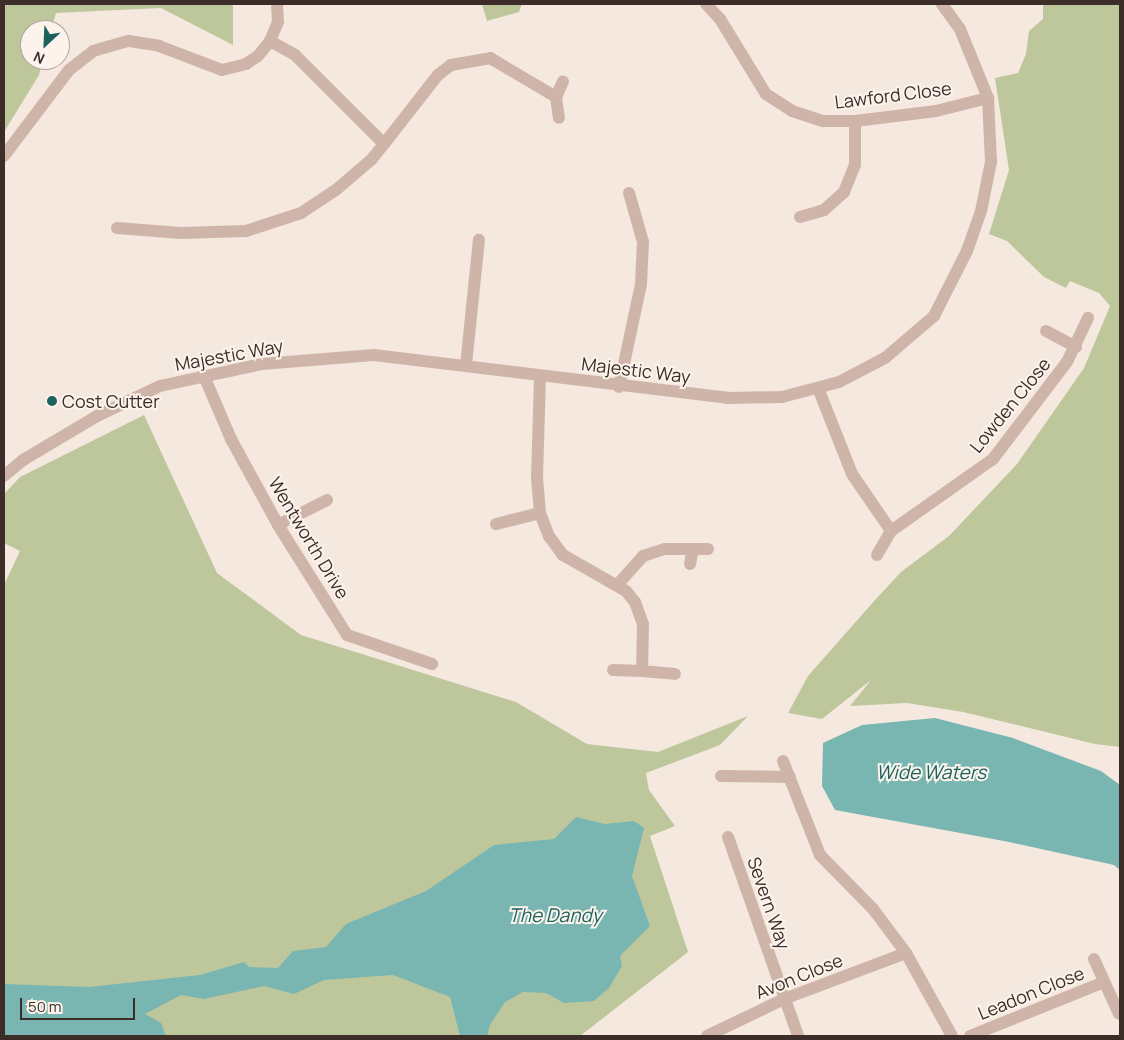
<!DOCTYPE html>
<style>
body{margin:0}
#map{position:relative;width:1124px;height:1040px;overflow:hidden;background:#f5e8df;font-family:Manrope,sans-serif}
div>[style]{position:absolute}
.green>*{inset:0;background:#bec79c}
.water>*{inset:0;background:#7ab6b1}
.minor>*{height:12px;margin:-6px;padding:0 6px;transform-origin:6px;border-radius:6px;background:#cfb5a9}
.dots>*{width:14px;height:14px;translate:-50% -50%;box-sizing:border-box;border:2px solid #fcf3ec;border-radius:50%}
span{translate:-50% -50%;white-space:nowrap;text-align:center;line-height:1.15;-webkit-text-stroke:4px #fcf3ec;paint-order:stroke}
.street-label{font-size:18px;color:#3c2d29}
.poi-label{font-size:18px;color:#3c2d29}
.left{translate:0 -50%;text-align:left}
.water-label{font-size:19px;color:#1a625e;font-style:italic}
.frame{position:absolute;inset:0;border:5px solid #3c2d29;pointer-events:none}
.north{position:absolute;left:20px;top:20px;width:50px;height:50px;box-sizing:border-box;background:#fcf3ec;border:1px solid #afa49e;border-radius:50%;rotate:205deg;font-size:14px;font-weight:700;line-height:20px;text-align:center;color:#3c2d29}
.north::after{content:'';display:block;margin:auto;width:18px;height:22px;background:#1a625e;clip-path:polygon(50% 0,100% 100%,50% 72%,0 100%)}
.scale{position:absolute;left:20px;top:998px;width:115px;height:22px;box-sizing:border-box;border:2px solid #3c2d29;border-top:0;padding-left:6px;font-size:15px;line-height:18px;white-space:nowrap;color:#3c2d29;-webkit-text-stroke:4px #fcf3ec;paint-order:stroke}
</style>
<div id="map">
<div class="green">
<i style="clip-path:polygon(4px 4px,233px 4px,233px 45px,161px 8px,56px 13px,51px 30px,30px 30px,30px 60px,43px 60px,39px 75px,4px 132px)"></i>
<i style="clip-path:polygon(482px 4px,522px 4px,519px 12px,487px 21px)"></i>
<i style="clip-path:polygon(1043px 4px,1120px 4px,1120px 747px,1095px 744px,963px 712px,907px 703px,850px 706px,871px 680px,822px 719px,788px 713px,808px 676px,875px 600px,901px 572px,949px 536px,1017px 464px,1084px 368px,1110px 306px,1099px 293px,1070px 281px,1066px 288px,1044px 277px,1007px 241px,989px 234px,1009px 170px,995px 78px,1018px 73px,1026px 54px,1029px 31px,1043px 19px)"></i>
<i style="clip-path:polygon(144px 415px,217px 573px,301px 635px,516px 702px,587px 744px,658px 752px,748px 716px,720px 745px,646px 773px,649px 790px,675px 826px,650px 836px,688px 952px,580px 1036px,4px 1036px,4px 585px,20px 551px,4px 543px,4px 494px,20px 477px)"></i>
</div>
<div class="water">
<i style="clip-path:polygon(935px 718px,1013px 738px,1101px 771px,1120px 785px,1120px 870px,1114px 865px,1004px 841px,835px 810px,822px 786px,823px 743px,862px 725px)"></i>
<i style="clip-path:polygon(576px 817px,605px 824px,634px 821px,644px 828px,632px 876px,650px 926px,620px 956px,622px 966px,609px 988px,594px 1001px,564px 1003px,546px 993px,523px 992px,505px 1002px,490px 1025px,487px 1036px,460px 1036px,450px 997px,393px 975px,324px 980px,294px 994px,264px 986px,204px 999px,181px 995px,145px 1014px,161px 1023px,166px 1036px,4px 1036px,4px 984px,89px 987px,200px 975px,244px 962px,249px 967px,278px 968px,293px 951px,326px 947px,346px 924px,426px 891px,494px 845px,554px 839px)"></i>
</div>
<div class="minor">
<i style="left:277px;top:4px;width:18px;rotate:87deg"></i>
<i style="left:278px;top:22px;width:21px;rotate:113deg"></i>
<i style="left:270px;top:41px;width:29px;rotate:29deg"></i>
<i style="left:295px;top:55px;width:126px;rotate:45deg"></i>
<i style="left:384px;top:144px;width:88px;rotate:-52deg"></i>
<i style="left:438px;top:75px;width:16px;rotate:-38deg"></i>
<i style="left:451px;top:65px;width:40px;rotate:-10deg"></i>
<i style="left:490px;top:58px;width:77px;rotate:30.6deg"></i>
<i style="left:556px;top:97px;width:17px;rotate:-66deg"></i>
<i style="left:706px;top:4px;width:21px;rotate:47deg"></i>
<i style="left:720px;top:19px;width:88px;rotate:58.5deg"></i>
<i style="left:766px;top:94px;width:31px;rotate:33deg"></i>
<i style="left:792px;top:111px;width:33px;rotate:18deg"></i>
<i style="left:823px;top:121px;width:32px"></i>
<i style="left:855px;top:121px;width:82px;rotate:-7deg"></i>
<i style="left:936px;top:111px;width:54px;rotate:-14deg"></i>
<i style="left:556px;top:97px;width:21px;rotate:82deg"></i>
<i style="left:4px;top:156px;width:108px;rotate:-52.9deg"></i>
<i style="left:69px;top:70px;width:31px;rotate:-38deg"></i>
<i style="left:93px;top:51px;width:37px;rotate:-16deg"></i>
<i style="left:129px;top:41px;width:30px;rotate:9deg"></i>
<i style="left:159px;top:46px;width:67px;rotate:20.9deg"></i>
<i style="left:222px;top:70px;width:25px;rotate:-14deg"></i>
<i style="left:246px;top:64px;width:14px;rotate:-34deg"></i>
<i style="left:258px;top:56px;width:19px;rotate:-51deg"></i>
<i style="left:800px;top:217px;width:25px;rotate:-16deg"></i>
<i style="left:824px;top:210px;width:27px;rotate:-42deg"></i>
<i style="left:844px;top:192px;width:29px;rotate:-68deg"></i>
<i style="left:855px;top:165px;width:44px;rotate:-90deg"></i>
<i style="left:117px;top:228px;width:64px;rotate:4.5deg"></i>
<i style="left:181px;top:233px;width:65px;rotate:-1.8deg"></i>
<i style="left:246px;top:231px;width:58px;rotate:-18.1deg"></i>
<i style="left:301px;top:213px;width:43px;rotate:-33.7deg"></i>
<i style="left:337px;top:189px;width:45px;rotate:-40.5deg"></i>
<i style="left:371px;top:160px;width:21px;rotate:-51deg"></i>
<i style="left:1046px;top:331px;width:34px;rotate:28deg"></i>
<i style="left:466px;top:365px;width:126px;rotate:-84.1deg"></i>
<i style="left:204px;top:376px;width:69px;rotate:66.8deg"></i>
<i style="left:231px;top:439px;width:98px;rotate:61.3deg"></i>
<i style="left:278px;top:525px;width:130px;rotate:57.9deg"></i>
<i style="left:347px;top:635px;width:90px;rotate:18.8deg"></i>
<i style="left:540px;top:377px;width:101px;rotate:91.7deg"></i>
<i style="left:537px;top:478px;width:35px;rotate:85deg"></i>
<i style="left:540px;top:513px;width:25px;rotate:69deg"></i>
<i style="left:549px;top:536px;width:24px;rotate:54deg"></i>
<i style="left:563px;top:555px;width:73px;rotate:29.7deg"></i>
<i style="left:626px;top:591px;width:14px;rotate:51deg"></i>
<i style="left:635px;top:602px;width:23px;rotate:70deg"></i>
<i style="left:643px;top:624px;width:47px;rotate:91.2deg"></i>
<i style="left:642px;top:671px;width:29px;rotate:-178deg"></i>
<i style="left:619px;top:387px;width:105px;rotate:-77.9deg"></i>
<i style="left:641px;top:284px;width:42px;rotate:-87.3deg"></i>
<i style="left:643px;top:242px;width:51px;rotate:-105.9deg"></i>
<i style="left:818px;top:388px;width:92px;rotate:68.4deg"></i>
<i style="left:852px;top:474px;width:69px;rotate:55.6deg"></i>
<i style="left:891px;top:531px;width:125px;rotate:-35.2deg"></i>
<i style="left:993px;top:459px;width:122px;rotate:-52.7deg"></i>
<i style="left:1067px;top:362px;width:49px;rotate:-64.5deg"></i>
<i style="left:4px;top:476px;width:25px;rotate:-40deg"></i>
<i style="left:23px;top:460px;width:86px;rotate:-30.7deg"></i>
<i style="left:97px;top:416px;width:70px;rotate:-25.5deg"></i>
<i style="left:160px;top:386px;width:104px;rotate:-12.2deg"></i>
<i style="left:262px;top:364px;width:112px;rotate:-4.6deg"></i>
<i style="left:374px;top:355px;width:356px;rotate:6.9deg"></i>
<i style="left:727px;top:398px;width:55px;rotate:-1deg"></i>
<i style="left:782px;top:397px;width:59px;rotate:-14.7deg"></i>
<i style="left:839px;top:382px;width:52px;rotate:-27.6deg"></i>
<i style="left:885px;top:358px;width:65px;rotate:-40.6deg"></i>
<i style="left:934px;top:316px;width:73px;rotate:-63.1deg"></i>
<i style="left:967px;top:251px;width:42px;rotate:-70.7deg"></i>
<i style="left:981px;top:211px;width:50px;rotate:-78.5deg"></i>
<i style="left:991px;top:162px;width:64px;rotate:-92.7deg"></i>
<i style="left:988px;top:98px;width:74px;rotate:-112.1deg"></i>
<i style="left:960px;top:29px;width:31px;rotate:-126deg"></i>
<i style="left:496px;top:524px;width:45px;rotate:-14deg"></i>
<i style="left:278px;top:525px;width:55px;rotate:-27deg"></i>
<i style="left:877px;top:555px;width:28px;rotate:-60deg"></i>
<i style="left:690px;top:564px;width:15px;rotate:-79deg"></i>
<i style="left:618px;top:584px;width:38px;rotate:-48deg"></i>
<i style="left:643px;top:556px;width:23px;rotate:-18deg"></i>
<i style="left:665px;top:549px;width:43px"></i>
<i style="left:642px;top:671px;width:33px;rotate:5deg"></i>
<i style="left:783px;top:761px;width:101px;rotate:68.5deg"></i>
<i style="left:820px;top:855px;width:76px;rotate:45.5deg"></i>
<i style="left:873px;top:909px;width:55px;rotate:53.1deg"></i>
<i style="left:906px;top:953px;width:95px;rotate:61deg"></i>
<i style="left:721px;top:776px;width:69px;rotate:0.8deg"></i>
<i style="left:728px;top:837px;width:211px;rotate:70.6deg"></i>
<i style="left:1094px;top:959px;width:60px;rotate:65.6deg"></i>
<i style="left:707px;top:1036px;width:85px;rotate:-25.7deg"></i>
<i style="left:784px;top:999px;width:130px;rotate:-20.7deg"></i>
<i style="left:970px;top:1036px;width:144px;rotate:-21.9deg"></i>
</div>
<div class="dots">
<i style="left:52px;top:401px;background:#1a625e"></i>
</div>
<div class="street-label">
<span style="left:893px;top:95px;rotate:-7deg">Lawford Close</span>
<span style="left:229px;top:355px;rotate:-10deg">Majestic Way</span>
<span style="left:636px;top:370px;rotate:7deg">Majestic Way</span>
<span style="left:1010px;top:405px;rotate:-51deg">Lowden Close</span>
<span style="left:309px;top:538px;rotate:59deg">Wentworth Drive</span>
<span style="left:769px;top:903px;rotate:71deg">Severn Way</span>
<span style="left:799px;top:976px;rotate:-22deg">Avon Close</span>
<span style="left:1031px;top:993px;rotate:-22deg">Leadon Close</span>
</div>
<div class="poi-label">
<span class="left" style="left:62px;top:401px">Cost Cutter</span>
</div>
<div class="water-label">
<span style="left:931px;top:773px">Wide Waters</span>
<span style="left:555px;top:916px">The Dandy</span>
</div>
<div class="frame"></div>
<div class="north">N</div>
<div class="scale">50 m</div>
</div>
